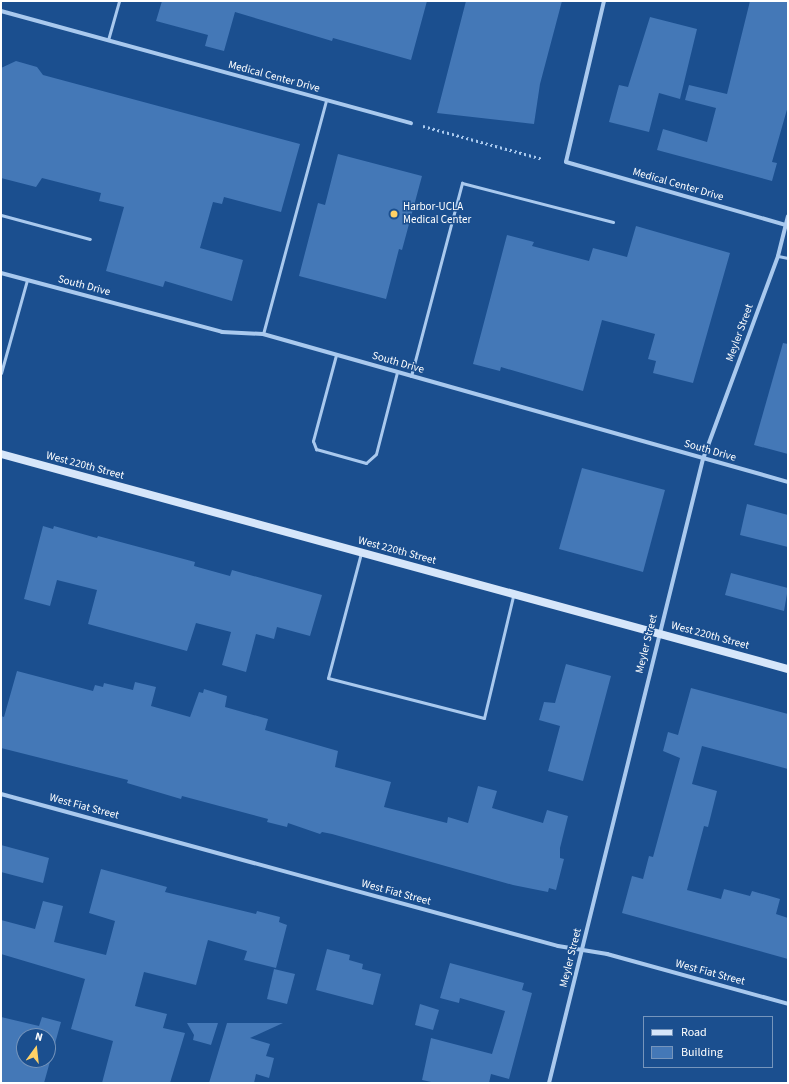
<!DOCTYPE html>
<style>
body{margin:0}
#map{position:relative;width:789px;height:1084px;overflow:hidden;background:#1b4f8f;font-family:"Source Sans 3",sans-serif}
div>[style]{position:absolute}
.building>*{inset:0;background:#4478b7}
.path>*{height:2.5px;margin-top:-1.25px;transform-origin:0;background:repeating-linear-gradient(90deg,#a9c9ee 0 2px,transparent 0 5px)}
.lane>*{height:3px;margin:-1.5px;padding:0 1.5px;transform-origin:1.5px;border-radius:1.5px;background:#a9c9ee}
.street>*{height:4px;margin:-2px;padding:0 2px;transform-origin:2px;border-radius:2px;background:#a9c9ee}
.secondary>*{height:8px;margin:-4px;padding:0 4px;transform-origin:4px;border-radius:4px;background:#d6e6fa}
.dots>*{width:11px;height:11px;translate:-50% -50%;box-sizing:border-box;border:2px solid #1b4f8f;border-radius:50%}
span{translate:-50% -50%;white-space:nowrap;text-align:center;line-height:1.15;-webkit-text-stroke:3px #1b4f8f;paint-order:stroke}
.street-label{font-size:11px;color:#fff}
.poi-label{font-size:11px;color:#fff}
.left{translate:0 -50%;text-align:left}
.frame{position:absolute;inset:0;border:2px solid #fff;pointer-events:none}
.legend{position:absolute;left:643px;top:1016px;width:130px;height:52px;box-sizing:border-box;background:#1b4f8f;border:1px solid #7695bc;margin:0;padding:5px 7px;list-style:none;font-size:12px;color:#fff}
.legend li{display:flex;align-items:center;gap:8px;height:20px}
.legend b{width:20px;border:1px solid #7695bc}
.north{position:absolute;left:16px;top:1028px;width:40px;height:40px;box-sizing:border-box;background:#1b4f8f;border:1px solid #7695bc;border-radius:50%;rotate:15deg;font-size:11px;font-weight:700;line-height:16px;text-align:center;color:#fff}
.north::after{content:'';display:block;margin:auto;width:14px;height:18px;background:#ffd166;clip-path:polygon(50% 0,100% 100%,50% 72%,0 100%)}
</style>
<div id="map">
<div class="building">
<i style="clip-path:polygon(162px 1px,427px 1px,411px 60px,333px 38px,332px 41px,235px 12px,224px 51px,205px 46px,208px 35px,156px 21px)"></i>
<i style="clip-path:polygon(466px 1px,562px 1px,540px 84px,534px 124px,437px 113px)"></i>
<i style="clip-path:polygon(750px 1px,788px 1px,788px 106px,772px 162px,777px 163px,772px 181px,657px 150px,663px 129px,707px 142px,716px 108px,685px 100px,689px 85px,727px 94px)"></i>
<i style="clip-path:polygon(650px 17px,697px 29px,680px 99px,659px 93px,649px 132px,609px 122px,619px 85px,628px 87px)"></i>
<i style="clip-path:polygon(16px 61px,37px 67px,43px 75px,300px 144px,281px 212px,224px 197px,222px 204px,213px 202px,200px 248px,243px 260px,232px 301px,165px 281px,163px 287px,106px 271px,124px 207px,99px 201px,101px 193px,42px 178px,36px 187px,1px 178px,1px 68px)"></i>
<i style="clip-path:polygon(338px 154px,422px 176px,402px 250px,399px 249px,386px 299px,299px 276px,318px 203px,325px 205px)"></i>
<i style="clip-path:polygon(636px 226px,730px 253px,693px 383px,653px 373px,656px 361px,648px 359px,655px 334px,602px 320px,583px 391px,501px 367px,500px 371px,473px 364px,507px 235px,534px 242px,532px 246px,589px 261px,593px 248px,627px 257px)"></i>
<i style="clip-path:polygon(783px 343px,788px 344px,788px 454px,754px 445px)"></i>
<i style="clip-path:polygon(582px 468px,665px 490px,643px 572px,559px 549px)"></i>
<i style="clip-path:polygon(747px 504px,788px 515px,788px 547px,740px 535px)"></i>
<i style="clip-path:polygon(43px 526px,53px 529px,54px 526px,97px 538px,98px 536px,195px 562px,194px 566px,230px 576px,232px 570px,322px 595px,310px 636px,277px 627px,274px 639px,256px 634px,246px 672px,222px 665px,231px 632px,196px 623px,187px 651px,88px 624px,97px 590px,57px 580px,50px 606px,24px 599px)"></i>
<i style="clip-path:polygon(731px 573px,788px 588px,784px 611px,725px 595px)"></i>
<i style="clip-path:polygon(566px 664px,611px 676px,583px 781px,548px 771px,560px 726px,539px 720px,544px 702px,555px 703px)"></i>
<i style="clip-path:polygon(17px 671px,93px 691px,95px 685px,103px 687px,104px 683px,133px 690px,135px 682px,156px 687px,151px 706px,190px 717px,199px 692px,203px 693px,204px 689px,227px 696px,225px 707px,268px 719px,265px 730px,338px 751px,335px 767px,391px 782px,384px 807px,447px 823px,448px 817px,468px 823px,478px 786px,497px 791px,492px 808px,543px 823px,547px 810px,568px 816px,560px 848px,560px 858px,564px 859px,556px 890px,549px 888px,548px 892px,513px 885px,332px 834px,322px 832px,320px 834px,288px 823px,287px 827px,267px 822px,268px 819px,182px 796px,181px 799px,127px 783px,128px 780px,1px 748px,1px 716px,4px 717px)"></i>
<i style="clip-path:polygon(691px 688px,788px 714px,788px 769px,702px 746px,692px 784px,717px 791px,708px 827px,704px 826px,687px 890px,721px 899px,724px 889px,750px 896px,752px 891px,780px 899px,776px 914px,788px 918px,788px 959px,622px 913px,632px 876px,643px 879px,649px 856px,653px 857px,680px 758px,663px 751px,668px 732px,678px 735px)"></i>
<i style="clip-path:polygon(1px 845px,49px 858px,43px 883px,1px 872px)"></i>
<i style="clip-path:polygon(101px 869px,167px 887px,165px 892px,256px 914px,257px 911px,280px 917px,279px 922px,287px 925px,276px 968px,244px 960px,247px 951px,208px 940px,196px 985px,144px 972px,135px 1006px,167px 1014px,163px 1028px,185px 1033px,170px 1083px,102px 1083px,113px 1041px,71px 1029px,85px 979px,1px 954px,1px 920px,35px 929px,43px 901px,63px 906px,54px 942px,106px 955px,115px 921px,89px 913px)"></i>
<i style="clip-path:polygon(327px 949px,350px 955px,349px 960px,363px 964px,362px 969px,381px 974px,373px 1005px,316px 990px)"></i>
<i style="clip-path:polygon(450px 963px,524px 983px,522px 990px,532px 993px,509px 1079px,491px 1074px,489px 1083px,436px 1083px,422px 1080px,431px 1038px,492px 1054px,505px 1011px,460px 998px,459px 1003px,440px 998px)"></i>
<i style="clip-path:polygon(274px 969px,295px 974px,287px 1004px,267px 999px)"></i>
<i style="clip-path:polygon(420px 1004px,439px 1010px,433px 1030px,415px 1025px)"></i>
<i style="clip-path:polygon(evenodd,1px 1017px,39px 1026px,42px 1017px,61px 1022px,44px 1083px,1px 1083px,1px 1017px,24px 1036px,48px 1036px,48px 1060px,24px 1060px,24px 1036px)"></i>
<i style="clip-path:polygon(187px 1023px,218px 1023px,211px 1045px,193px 1040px,194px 1035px)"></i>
<i style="clip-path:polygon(227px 1023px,283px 1023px,250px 1038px,270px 1044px,266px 1056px,274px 1058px,269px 1078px,256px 1074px,254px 1083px,209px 1083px)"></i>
</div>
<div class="path">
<i style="left:423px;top:126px;width:124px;rotate:15.4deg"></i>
</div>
<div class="lane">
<i style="left:108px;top:40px;width:41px;rotate:-74.2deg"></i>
<i style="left:1px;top:215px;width:92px;rotate:15.1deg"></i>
<i style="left:778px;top:256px;width:10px;rotate:11deg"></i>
<i style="left:263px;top:334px;width:242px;rotate:-74.9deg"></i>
<i style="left:336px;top:355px;width:89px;rotate:105deg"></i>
<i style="left:313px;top:441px;width:9px;rotate:69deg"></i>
<i style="left:316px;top:449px;width:52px;rotate:15.6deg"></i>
<i style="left:366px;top:463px;width:13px;rotate:-42deg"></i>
<i style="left:376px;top:454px;width:85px;rotate:-75.6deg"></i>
<i style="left:1px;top:373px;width:97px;rotate:-74.4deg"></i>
<i style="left:411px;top:376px;width:200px;rotate:-75.2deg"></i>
<i style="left:462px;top:183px;width:156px;rotate:14.5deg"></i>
<i style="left:361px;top:553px;width:129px;rotate:104.8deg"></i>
<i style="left:328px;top:678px;width:161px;rotate:14.4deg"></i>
<i style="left:484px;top:718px;width:125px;rotate:-76.6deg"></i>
</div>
<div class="street">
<i style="left:604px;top:1px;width:165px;rotate:103.3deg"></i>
<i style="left:566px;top:162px;width:229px;rotate:16deg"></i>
<i style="left:1px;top:11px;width:425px;rotate:15.3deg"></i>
<i style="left:1px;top:273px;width:229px;rotate:14.9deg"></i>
<i style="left:222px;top:332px;width:41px;rotate:2.8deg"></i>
<i style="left:263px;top:334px;width:545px;rotate:15.74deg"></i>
<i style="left:1px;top:794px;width:577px;rotate:15.26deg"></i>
<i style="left:558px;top:946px;width:50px;rotate:9.3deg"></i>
<i style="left:607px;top:954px;width:188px;rotate:15.4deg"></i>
<i style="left:549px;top:1083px;width:643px;rotate:-76.14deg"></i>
<i style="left:703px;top:459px;width:216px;rotate:-69.7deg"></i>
<i style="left:778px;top:256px;width:41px;rotate:-76deg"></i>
</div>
<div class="secondary">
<i style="left:1px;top:454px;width:816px;rotate:15.28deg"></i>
</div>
<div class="dots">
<i style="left:394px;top:214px;background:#ffd166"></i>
</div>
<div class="street-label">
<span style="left:274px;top:77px;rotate:15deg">Medical Center Drive</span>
<span style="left:678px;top:185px;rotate:16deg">Medical Center Drive</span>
<span style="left:84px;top:286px;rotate:15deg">South Drive</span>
<span style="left:740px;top:333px;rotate:-70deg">Meyler Street</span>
<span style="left:398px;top:363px;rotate:16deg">South Drive</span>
<span style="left:710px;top:451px;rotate:16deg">South Drive</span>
<span style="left:85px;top:466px;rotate:15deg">West 220th Street</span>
<span style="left:397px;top:551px;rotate:15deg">West 220th Street</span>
<span style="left:710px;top:636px;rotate:15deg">West 220th Street</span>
<span style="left:647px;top:644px;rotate:-76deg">Meyler Street</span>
<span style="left:84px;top:807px;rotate:15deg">West Fiat Street</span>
<span style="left:396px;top:893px;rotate:15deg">West Fiat Street</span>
<span style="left:571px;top:958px;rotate:-76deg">Meyler Street</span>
<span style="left:710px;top:973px;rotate:15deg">West Fiat Street</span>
</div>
<div class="poi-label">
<span class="left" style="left:403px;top:214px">Harbor-UCLA<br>Medical Center</span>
</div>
<div class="frame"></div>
<ul class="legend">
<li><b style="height:5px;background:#d6e6fa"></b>Road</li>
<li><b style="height:11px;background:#4478b7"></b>Building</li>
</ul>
<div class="north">N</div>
</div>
